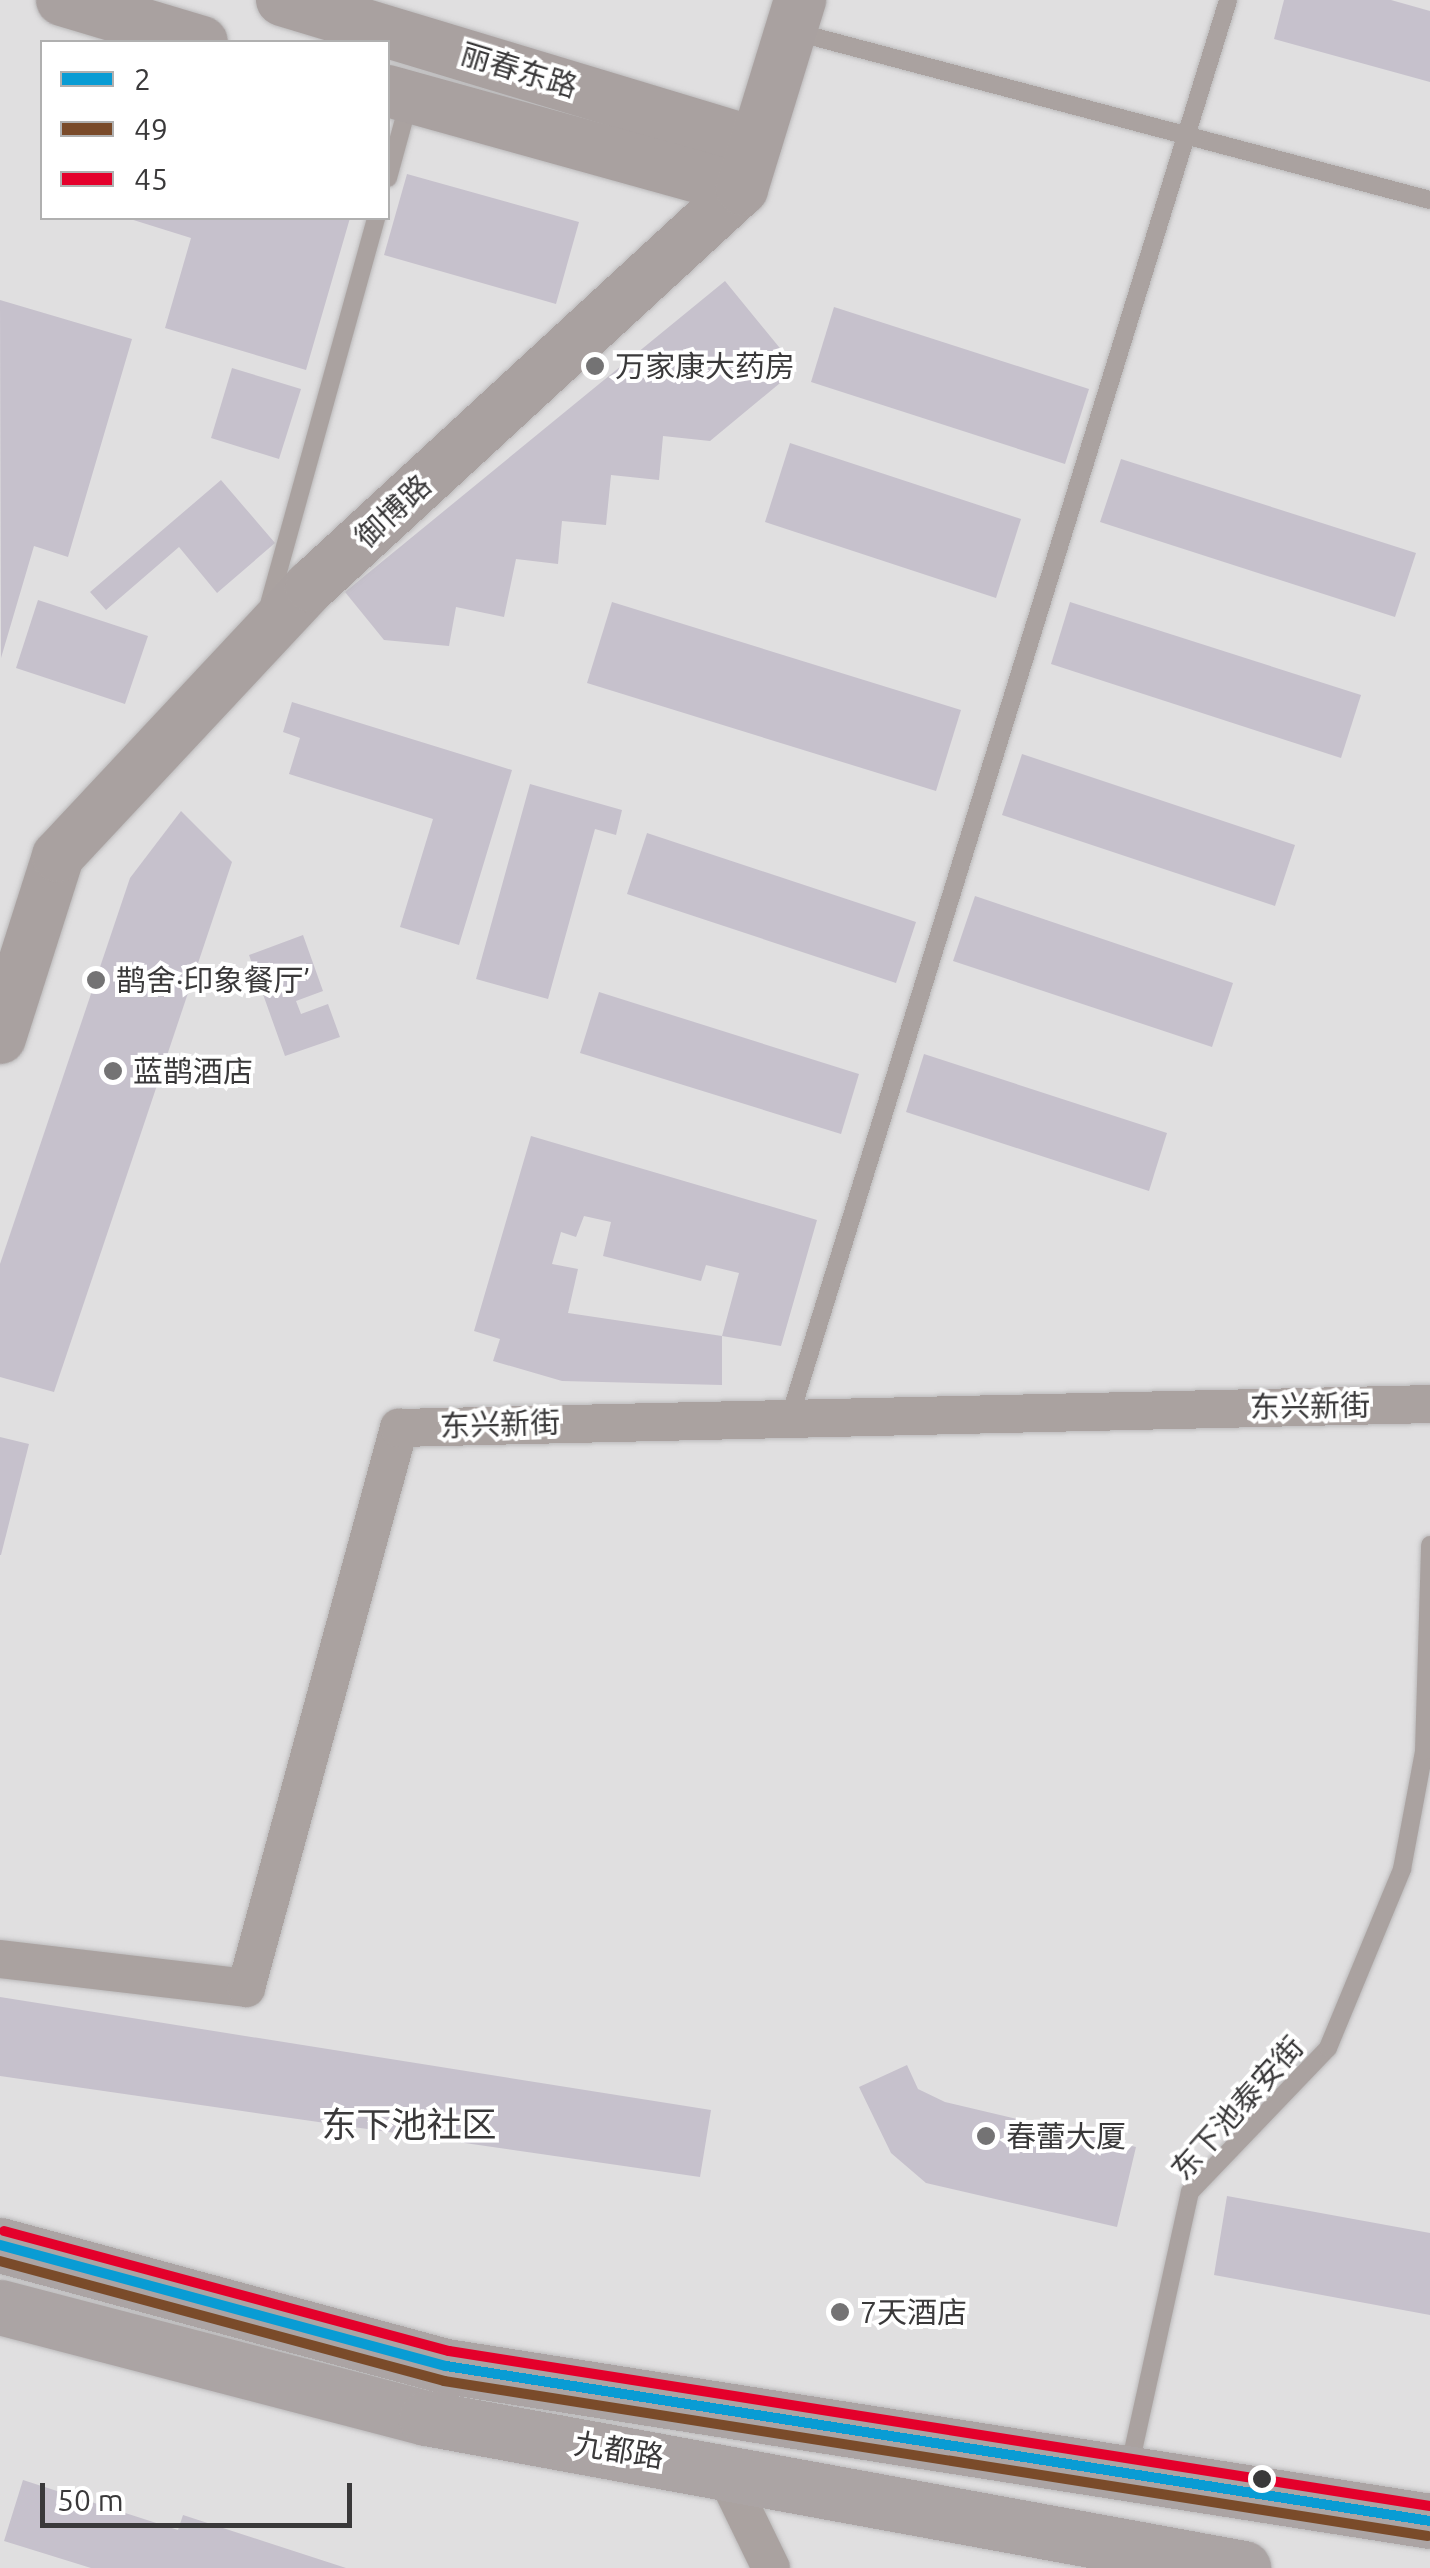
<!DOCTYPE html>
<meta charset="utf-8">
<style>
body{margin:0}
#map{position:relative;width:1430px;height:2568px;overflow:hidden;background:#e0dfe0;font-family:Ubuntu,"Noto Sans SC",sans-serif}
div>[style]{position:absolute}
.building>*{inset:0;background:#c6c1cc}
.roads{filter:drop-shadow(0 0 2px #bbbabb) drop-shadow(0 0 2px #bbbabb)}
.lane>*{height:18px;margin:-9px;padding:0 9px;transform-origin:9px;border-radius:9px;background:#aaa2a0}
.street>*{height:38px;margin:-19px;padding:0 19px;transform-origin:19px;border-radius:19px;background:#aaa2a0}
.secondary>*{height:52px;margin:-26px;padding:0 26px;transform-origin:26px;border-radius:26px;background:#a9a1a0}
.primary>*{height:55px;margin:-27.5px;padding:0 27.5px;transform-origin:27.5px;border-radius:27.5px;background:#aba4a4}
.bus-1>*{height:10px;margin:-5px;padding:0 5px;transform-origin:5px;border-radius:5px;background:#099cd4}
.bus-2>*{height:10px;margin:-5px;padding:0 5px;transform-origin:5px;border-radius:5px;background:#7a4b2a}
.bus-3>*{height:10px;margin:-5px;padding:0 5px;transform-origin:5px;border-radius:5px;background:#e4002b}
.dots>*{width:28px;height:28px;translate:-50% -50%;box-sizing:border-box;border:5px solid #fff;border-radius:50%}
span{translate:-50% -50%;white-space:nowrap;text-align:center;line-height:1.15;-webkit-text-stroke:8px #fff;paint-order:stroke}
.street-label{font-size:30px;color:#3a393a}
.poi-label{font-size:30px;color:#3a393a}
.left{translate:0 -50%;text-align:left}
.quarter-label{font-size:35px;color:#3a393a}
.legend{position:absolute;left:40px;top:40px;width:350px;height:180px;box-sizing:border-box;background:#fff;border:2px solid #b0b0b0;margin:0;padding:12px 18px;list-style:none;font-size:30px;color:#3a393a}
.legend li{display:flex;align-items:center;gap:20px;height:50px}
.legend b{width:50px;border:2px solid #b0b0b0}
.scale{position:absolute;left:40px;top:2483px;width:312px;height:45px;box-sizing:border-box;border:5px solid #3a393a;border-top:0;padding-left:12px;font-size:30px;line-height:35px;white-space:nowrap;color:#3a393a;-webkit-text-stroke:8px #fff;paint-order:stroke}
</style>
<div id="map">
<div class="building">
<i style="clip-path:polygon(1284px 0,1391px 0,1430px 11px,1430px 82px,1274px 39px)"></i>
<i style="clip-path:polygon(407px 174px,579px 222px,556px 304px,384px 255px)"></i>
<i style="clip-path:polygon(127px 218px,350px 218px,306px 370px,165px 328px,191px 238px)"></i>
<i style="clip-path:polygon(725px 281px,797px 369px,710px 441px,663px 436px,659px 480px,611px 475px,606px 525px,562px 521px,558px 564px,516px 559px,504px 617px,456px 607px,449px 646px,384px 640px,345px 592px)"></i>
<i style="clip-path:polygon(0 300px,132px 339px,68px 557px,34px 546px,1px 658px)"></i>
<i style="clip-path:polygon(834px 307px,1089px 389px,1065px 464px,811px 382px)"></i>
<i style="clip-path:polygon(232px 368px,301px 389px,279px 459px,211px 438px)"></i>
<i style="clip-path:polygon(790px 443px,1021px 519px,996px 598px,765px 522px)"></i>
<i style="clip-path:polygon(1121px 459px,1416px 553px,1395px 617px,1100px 522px)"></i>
<i style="clip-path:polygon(221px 480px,275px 543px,217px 593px,179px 547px,106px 610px,90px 592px)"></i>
<i style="clip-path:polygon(38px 600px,148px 636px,125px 704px,16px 668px)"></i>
<i style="clip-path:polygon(612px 602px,961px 710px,936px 791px,587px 683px)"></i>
<i style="clip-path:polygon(1070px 602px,1361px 695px,1341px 758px,1051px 664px)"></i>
<i style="clip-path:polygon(292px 702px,512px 770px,459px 945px,400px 927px,433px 819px,289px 774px,300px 738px,283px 732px)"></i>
<i style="clip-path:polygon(1022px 754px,1295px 845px,1275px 906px,1002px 815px)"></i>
<i style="clip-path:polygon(530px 784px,622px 810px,616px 835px,595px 829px,548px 999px,476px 979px)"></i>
<i style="clip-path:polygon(181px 811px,232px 862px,54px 1392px,0 1377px,0 1264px,130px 878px)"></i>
<i style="clip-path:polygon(647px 833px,916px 922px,896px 983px,627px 894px)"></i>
<i style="clip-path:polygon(975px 896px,1233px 983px,1212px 1047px,953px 961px)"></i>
<i style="clip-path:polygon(303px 935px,323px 991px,296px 1001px,301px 1014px,328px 1004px,340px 1037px,285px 1056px,249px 955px)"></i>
<i style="clip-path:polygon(599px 992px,859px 1074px,841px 1134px,580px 1053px)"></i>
<i style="clip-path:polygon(924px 1054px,1167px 1133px,1149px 1191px,906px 1112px)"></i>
<i style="clip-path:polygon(531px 1136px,817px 1220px,781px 1346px,722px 1336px,739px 1273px,706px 1265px,701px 1281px,603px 1256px,611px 1222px,584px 1216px,576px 1237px,561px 1232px,552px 1264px,578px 1269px,568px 1313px,722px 1336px,722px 1385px,562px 1381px,493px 1361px,500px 1339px,474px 1331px)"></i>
<i style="clip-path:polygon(0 1437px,29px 1444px,1px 1555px,0 1555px)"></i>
<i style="clip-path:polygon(0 1997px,711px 2110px,700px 2177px,0 2076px)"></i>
<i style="clip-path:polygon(907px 2065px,918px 2089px,945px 2102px,1136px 2147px,1117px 2227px,926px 2183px,891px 2153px,859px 2087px)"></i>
<i style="clip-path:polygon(1227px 2196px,1430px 2233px,1430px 2315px,1214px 2275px)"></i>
<i style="clip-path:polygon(23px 2480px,178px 2530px,183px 2515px,346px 2568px,91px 2568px,4px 2541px)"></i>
</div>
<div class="roads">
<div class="lane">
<i style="left:796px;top:32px;width:656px;rotate:14.84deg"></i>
<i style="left:388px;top:178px;width:80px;rotate:-74.7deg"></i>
<i style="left:268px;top:608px;width:405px;rotate:-74.5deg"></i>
<i style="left:791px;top:1413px;width:1479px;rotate:-72.81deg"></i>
<i style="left:1129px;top:2469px;width:284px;rotate:-77.6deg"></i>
<i style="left:1190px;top:2192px;width:199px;rotate:-46.2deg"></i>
<i style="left:1328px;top:2048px;width:194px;rotate:-67.5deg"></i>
<i style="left:1402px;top:1869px;width:120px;rotate:-79.4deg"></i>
<i style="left:1424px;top:1751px;width:206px;rotate:-88.3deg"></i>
</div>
<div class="street">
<i style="left:0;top:1959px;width:248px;rotate:6.7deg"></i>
<i style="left:246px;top:1988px;width:581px;rotate:-74.72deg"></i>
<i style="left:399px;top:1428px;width:1031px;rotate:-1.33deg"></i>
<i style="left:722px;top:2467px;width:112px;rotate:64.1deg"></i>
</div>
<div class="secondary">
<i style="left:62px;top:0;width:146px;rotate:16.7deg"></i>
<i style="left:282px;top:0;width:495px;rotate:16.8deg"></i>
<i style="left:388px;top:91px;width:367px;rotate:15.5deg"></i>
<i style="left:0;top:1038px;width:191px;rotate:-72.3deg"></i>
<i style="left:58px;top:856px;width:370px;rotate:-46.9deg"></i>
<i style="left:311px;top:586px;width:586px;rotate:-42.65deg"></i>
<i style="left:742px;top:189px;width:198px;rotate:-72.9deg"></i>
</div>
<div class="primary">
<i style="left:0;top:2245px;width:462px;rotate:15.2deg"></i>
<i style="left:446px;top:2366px;width:996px;rotate:8.95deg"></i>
<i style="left:0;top:2307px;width:440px;rotate:14.6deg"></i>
<i style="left:426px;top:2418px;width:831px;rotate:10.4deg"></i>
</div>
</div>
<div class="bus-1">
<i style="left:0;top:2245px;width:462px;rotate:15.2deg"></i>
<i style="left:446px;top:2366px;width:996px;rotate:8.95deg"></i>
</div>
<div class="bus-2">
<i style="left:0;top:2261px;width:460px;rotate:15.1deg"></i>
<i style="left:444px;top:2381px;width:996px;rotate:8.95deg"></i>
</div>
<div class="bus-3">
<i style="left:4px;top:2231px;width:461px;rotate:15.1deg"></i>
<i style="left:449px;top:2351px;width:993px;rotate:8.98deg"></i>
</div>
<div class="dots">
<i style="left:595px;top:366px;background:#747374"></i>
<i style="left:96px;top:980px;background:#747374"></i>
<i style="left:113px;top:1071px;background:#747374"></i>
<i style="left:986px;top:2136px;background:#747374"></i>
<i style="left:840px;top:2312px;background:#747374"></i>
<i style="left:1262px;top:2479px;background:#3a393a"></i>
</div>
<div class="street-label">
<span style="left:519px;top:70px;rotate:17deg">丽春东路</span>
<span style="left:393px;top:511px;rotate:-43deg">御博路</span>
<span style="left:1310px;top:1406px;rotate:-1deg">东兴新街</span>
<span style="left:500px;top:1424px;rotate:-2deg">东兴新街</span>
<span style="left:1237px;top:2108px;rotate:-48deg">东下池泰安街</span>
<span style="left:619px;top:2450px;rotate:9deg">九都路</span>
</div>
<div class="poi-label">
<span class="left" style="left:615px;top:366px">万家康大药房</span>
<span class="left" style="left:116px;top:980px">鹊舍·印象餐厅’</span>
<span class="left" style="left:133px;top:1071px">蓝鹊酒店</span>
<span class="left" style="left:1006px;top:2136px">春蕾大厦</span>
<span class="left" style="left:860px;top:2312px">7天酒店</span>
</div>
<div class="quarter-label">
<span style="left:409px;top:2124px">东下池社区</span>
</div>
<ul class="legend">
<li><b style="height:12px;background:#099cd4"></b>2</li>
<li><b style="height:12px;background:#7a4b2a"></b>49</li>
<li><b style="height:12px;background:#e4002b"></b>45</li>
</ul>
<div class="scale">50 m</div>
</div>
